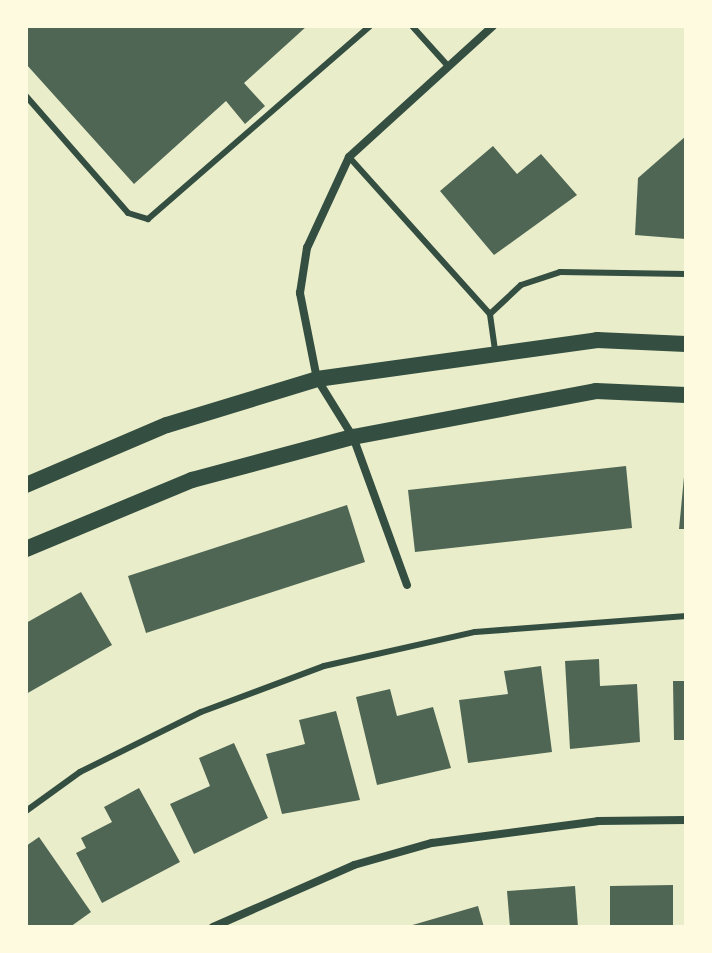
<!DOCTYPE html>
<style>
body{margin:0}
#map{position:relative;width:712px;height:953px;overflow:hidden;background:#e9edc9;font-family:"Fira Sans",sans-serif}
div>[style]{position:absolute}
.building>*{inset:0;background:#4f6655}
.service>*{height:6px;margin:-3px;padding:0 3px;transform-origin:3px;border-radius:3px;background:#344e41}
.minor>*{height:8px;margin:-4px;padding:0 4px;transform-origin:4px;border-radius:4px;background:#344e41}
.secondary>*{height:16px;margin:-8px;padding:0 8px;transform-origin:8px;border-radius:8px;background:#344e41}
span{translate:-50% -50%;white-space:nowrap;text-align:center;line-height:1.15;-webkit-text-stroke:8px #fefae0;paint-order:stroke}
.frame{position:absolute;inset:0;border:28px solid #fefae0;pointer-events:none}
</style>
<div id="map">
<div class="building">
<i style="clip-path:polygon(26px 26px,307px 26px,244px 83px,265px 106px,245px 124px,226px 101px,134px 184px,26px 64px)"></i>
<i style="clip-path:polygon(686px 136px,686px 239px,635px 235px,638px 178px)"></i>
<i style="clip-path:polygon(493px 146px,517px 174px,541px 154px,577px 195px,494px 255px,440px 191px)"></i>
<i style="clip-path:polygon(626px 466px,632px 528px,415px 552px,408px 490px)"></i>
<i style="clip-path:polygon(684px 477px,686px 478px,686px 529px,679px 529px)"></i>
<i style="clip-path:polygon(347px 505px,365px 562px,146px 633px,128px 576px)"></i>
<i style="clip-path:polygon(81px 592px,112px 645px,26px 694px,26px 623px)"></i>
<i style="clip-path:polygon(599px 659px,600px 686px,637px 684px,640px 742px,570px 749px,565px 661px)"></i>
<i style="clip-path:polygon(541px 666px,552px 752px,468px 763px,459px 700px,508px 694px,504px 671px)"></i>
<i style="clip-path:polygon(673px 681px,686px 681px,686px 740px,674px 740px)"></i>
<i style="clip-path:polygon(390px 689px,397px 716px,433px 707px,451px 768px,377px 785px,356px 697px)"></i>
<i style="clip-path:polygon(336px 711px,360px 800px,282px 814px,266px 754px,305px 744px,299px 720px)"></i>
<i style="clip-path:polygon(234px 743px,268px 818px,194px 854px,170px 804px,210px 786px,199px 758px)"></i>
<i style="clip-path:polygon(139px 788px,180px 862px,102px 903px,76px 853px,86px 848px,81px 838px,112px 822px,104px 807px)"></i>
<i style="clip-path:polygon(39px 837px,91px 912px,70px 927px,26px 927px,26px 846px)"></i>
<i style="clip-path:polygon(673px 885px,673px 927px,610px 927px,610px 886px)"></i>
<i style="clip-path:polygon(575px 886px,578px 927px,510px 927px,507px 891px)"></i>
<i style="clip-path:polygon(478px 906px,484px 927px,409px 927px,409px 926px)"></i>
</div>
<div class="service">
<i style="left:412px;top:26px;width:54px;rotate:48deg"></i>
<i style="left:26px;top:96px;width:155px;rotate:48.9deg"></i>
<i style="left:128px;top:213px;width:21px;rotate:17deg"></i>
<i style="left:148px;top:219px;width:294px;rotate:-41deg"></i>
<i style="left:349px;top:157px;width:211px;rotate:48.1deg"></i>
<i style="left:495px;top:350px;width:36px;rotate:-98deg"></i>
<i style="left:490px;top:314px;width:42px;rotate:-43.1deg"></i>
<i style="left:521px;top:285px;width:41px;rotate:-18.4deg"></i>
<i style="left:560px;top:272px;width:126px;rotate:0.9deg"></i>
<i style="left:26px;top:811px;width:67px;rotate:-35.8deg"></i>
<i style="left:80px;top:772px;width:135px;rotate:-26.4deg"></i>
<i style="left:201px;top:712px;width:131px;rotate:-20.5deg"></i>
<i style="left:324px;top:666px;width:155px;rotate:-12.7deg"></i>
<i style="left:475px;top:632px;width:212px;rotate:-4.3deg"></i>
</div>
<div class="minor">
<i style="left:407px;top:585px;width:158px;rotate:-110deg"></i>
<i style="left:353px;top:437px;width:68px;rotate:-121.8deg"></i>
<i style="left:317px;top:379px;width:88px;rotate:-101.2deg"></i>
<i style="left:300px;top:293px;width:46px;rotate:-81.2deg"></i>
<i style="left:307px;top:248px;width:100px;rotate:-65.2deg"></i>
<i style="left:349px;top:157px;width:195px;rotate:-42.3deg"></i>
<i style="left:213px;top:927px;width:154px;rotate:-23.7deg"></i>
<i style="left:354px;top:865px;width:81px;rotate:-15.8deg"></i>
<i style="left:432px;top:843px;width:167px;rotate:-7.5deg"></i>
<i style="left:598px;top:821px;width:88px;rotate:-0.7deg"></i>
</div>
<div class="secondary">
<i style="left:26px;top:485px;width:153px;rotate:-23.1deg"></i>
<i style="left:167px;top:425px;width:157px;rotate:-17deg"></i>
<i style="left:317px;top:379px;width:283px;rotate:-7.9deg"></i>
<i style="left:597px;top:340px;width:89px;rotate:2.6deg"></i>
<i style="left:26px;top:549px;width:180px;rotate:-22.6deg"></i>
<i style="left:192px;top:480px;width:167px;rotate:-15deg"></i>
<i style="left:353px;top:437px;width:247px;rotate:-10.7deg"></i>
<i style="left:596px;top:391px;width:90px;rotate:2.5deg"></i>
</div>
<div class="frame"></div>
</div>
